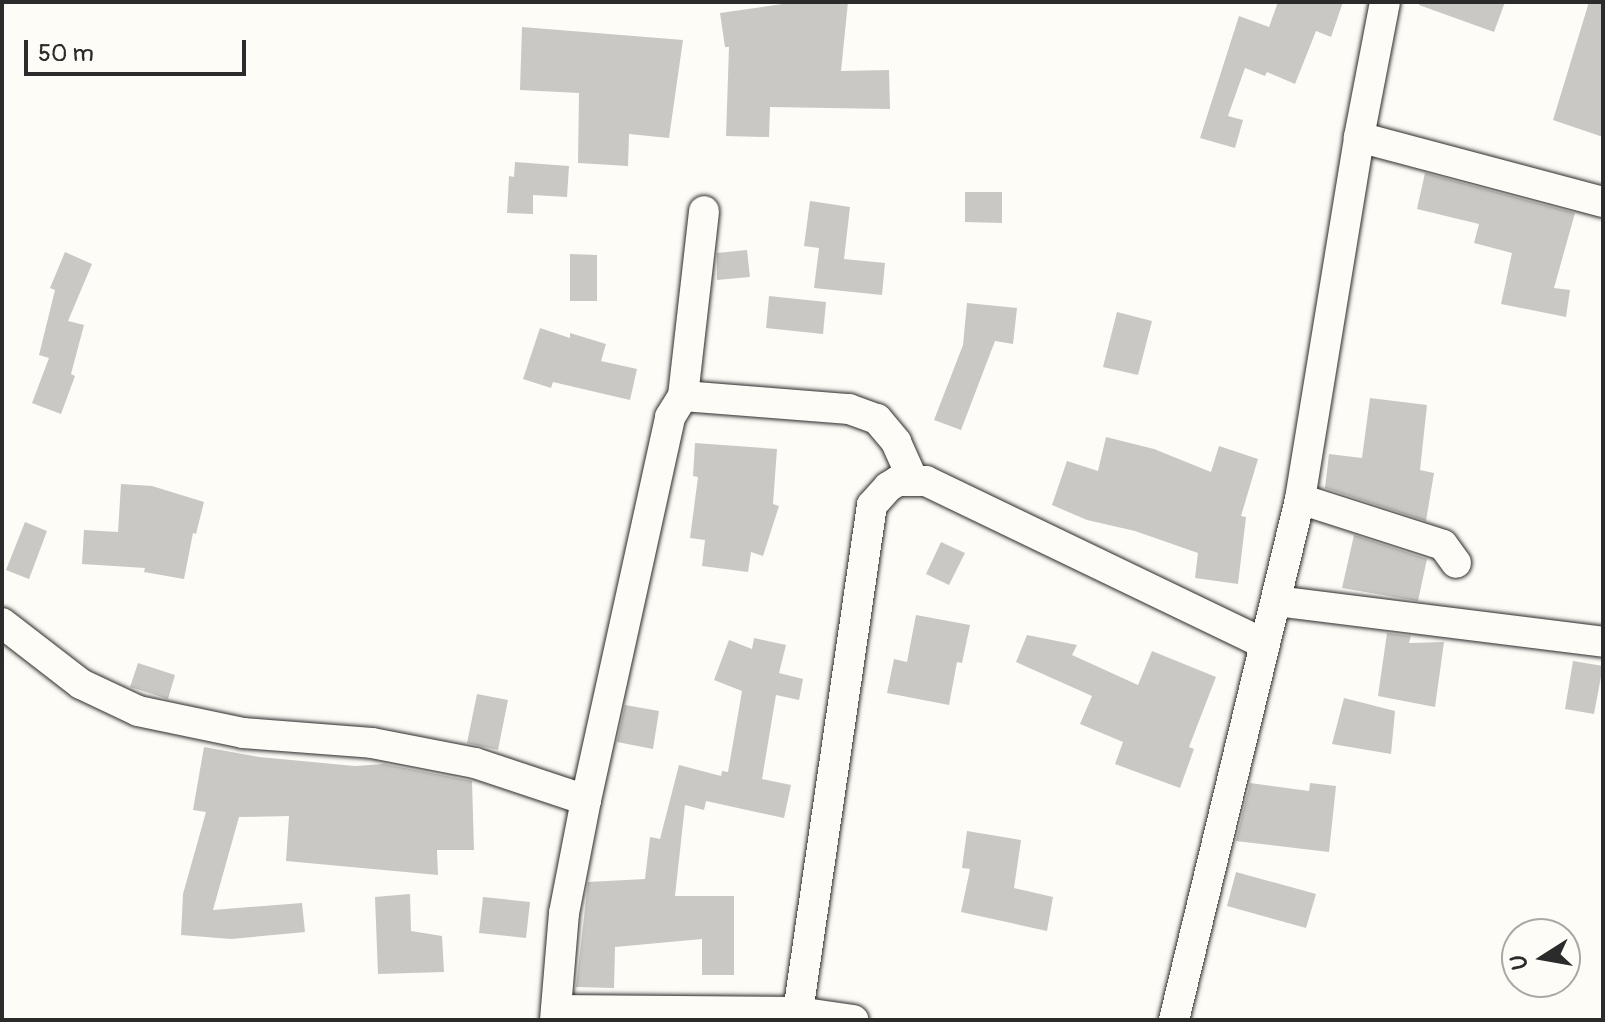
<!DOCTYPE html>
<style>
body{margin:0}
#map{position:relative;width:1605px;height:1022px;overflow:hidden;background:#fdfcf7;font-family:Pangolin,sans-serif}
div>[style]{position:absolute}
.building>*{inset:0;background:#c9c8c4}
.roads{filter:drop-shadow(0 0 2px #2b2b2b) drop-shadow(0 0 2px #2b2b2b)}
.street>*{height:30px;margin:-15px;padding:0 15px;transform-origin:15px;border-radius:15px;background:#fdfcf7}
span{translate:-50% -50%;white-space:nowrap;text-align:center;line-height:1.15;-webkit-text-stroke:6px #fdfcf7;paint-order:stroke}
.frame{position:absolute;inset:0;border:4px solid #2b2b2b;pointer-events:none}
.north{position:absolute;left:1501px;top:918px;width:80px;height:80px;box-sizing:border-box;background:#fdfcf7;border:2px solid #a9a8a5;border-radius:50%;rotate:259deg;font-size:22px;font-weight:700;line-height:32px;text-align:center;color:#2b2b2b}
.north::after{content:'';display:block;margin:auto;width:28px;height:36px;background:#2b2b2b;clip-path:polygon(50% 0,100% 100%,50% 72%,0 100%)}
.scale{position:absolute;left:24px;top:40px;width:222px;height:36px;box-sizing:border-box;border:4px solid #2b2b2b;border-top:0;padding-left:10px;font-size:24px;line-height:28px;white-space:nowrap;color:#2b2b2b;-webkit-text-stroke:6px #fdfcf7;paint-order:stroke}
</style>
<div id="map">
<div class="building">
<i style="clip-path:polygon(796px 2px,848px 2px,841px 71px,889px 70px,890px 109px,770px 107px,769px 137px,726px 136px,729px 47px,725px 47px,720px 13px)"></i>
<i style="clip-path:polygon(1278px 2px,1343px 2px,1331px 37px,1316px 31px,1295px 84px,1267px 72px,1265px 76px,1245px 68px,1228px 116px,1243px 120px,1235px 148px,1200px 138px,1239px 16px,1269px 27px)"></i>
<i style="clip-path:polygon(1420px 2px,1505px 2px,1494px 32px,1419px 5px)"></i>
<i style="clip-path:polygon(1589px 2px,1603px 2px,1603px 137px,1553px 120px)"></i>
<i style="clip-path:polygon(522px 27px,683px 40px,669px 138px,629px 134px,628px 166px,578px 163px,579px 93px,520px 90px)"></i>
<i style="clip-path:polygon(515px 162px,569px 166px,567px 197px,533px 195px,533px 214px,507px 213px,509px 176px,514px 177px)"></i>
<i style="clip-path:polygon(1425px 173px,1575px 213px,1554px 288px,1570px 290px,1566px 317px,1501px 304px,1512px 253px,1474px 243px,1479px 224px,1417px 209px)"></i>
<i style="clip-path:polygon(965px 192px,1002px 192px,1002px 223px,965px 222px)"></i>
<i style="clip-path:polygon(810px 201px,850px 207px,844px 259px,885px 263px,882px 295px,814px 288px,819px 248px,804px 246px)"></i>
<i style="clip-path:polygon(747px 250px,750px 277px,717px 280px,717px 253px)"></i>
<i style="clip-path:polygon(65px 252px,92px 264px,68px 321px,84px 325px,71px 374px,75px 376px,61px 414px,32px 403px,49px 358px,39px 355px,55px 290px,50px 288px)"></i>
<i style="clip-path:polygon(570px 254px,597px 255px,597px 301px,570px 301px)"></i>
<i style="clip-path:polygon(769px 296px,826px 302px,823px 334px,766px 328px)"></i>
<i style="clip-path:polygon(967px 303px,1017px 308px,1013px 344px,995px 341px,961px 430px,934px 420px,963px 345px)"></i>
<i style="clip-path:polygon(1117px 312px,1152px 321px,1138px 375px,1103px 367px)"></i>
<i style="clip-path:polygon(540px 328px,570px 338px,570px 333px,606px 344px,601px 361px,637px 369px,630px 400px,553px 382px,551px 388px,523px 379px)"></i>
<i style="clip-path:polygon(1370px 398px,1427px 405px,1420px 470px,1434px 473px,1426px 521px,1325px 488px,1329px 454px,1362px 458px)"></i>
<i style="clip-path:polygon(1106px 437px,1154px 449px,1211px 472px,1219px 446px,1258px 459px,1241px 516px,1246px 517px,1238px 584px,1195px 578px,1198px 553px,1135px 531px,1087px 520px,1052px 505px,1067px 461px,1098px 471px)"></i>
<i style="clip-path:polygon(695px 443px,777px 449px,773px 504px,779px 506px,763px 556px,751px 552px,748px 572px,702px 566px,705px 540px,690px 538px,698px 477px,693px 476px)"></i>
<i style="clip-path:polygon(121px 484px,152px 486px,204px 502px,196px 534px,193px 533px,184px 579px,144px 572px,145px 568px,82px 564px,84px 530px,118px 532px)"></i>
<i style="clip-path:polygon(25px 522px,47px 531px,29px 579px,6px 570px)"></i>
<i style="clip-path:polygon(1354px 535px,1427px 559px,1418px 601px,1342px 588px)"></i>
<i style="clip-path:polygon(941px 542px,965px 553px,949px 585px,926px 574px)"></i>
<i style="clip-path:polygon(916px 615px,970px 625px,962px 663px,957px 662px,949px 705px,887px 693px,894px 659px,907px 662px)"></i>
<i style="clip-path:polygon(1387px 633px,1411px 636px,1409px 643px,1444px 642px,1435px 707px,1378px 696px)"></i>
<i style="clip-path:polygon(1027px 635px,1077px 645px,1072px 655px,1138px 685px,1152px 651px,1216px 677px,1189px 747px,1194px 749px,1180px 788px,1115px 764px,1123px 742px,1080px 724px,1092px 696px,1016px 662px)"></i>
<i style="clip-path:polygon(754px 638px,786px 645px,779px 673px,803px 679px,799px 700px,776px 695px,762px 779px,791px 785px,784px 818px,706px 801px,704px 810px,685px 805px,675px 896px,734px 896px,734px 975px,702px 975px,702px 939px,615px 947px,614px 988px,576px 987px,588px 882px,645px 879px,650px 837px,660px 839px,679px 765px,721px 776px,722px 771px,728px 772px,742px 691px,714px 680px,729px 640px,752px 649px)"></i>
<i style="clip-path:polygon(1573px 661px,1603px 666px,1594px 714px,1565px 709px)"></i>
<i style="clip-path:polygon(138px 663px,175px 675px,168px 699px,130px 687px)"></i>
<i style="clip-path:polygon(477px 694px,508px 700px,498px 750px,467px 743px)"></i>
<i style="clip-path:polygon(1344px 698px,1395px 711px,1391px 754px,1332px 744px)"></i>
<i style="clip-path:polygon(625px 705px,659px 711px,653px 749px,617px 742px)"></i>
<i style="clip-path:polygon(204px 747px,259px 757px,355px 766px,384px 764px,472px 781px,474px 850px,437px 850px,438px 875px,286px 861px,289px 816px,239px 817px,213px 910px,302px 903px,305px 932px,231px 939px,181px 935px,183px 894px,206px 812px,193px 810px)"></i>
<i style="clip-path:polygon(1250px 783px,1309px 791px,1310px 783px,1336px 786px,1329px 852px,1236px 841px)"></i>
<i style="clip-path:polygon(967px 831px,1021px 840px,1014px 888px,1053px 897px,1047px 931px,961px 912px,970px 869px,962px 868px)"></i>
<i style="clip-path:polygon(1236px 872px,1316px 894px,1306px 928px,1227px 906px)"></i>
<i style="clip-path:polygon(410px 894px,411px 931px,442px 936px,444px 972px,378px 974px,375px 897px)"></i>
<i style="clip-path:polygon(483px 897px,530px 902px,526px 938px,479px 933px)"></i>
</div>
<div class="roads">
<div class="street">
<i style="left:1359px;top:137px;width:137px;rotate:-79.1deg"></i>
<i style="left:683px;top:396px;width:186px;rotate:-83.5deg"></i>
<i style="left:1300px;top:499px;width:150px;rotate:17.8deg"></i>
<i style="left:1443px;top:545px;width:22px;rotate:54deg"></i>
<i style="left:1276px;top:601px;width:330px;rotate:7.1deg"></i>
<i style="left:2px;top:623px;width:100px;rotate:37.7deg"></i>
<i style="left:81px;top:684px;width:63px;rotate:25.3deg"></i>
<i style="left:138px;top:711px;width:107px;rotate:11.8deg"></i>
<i style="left:243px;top:733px;width:129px;rotate:4.4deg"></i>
<i style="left:372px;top:743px;width:105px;rotate:11deg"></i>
<i style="left:475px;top:763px;width:117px;rotate:18.4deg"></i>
<i style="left:586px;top:800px;width:115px;rotate:101deg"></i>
<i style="left:564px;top:913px;width:107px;rotate:94.8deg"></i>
<i style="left:586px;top:800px;width:392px;rotate:-77.6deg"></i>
<i style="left:670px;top:417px;width:25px;rotate:-58deg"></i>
<i style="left:683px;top:396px;width:167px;rotate:4.5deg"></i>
<i style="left:849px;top:409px;width:30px;rotate:20deg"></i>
<i style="left:877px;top:419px;width:30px;rotate:50deg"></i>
<i style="left:896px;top:442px;width:42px;rotate:65.9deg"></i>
<i style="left:556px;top:1010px;width:242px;rotate:0.5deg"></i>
<i style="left:798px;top:1012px;width:56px;rotate:8.3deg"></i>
<i style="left:798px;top:1012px;width:512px;rotate:-81.7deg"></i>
<i style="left:872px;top:505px;width:24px;rotate:-48deg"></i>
<i style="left:888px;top:487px;width:12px;rotate:-31deg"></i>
<i style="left:898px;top:481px;width:28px"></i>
<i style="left:926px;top:481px;width:376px;rotate:25.7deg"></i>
<i style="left:1174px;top:1020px;width:536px;rotate:-76.4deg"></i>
<i style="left:1300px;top:499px;width:367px;rotate:-80.7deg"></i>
<i style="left:1359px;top:137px;width:253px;rotate:14.9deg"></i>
</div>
</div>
<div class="frame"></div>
<div class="north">U</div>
<div class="scale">50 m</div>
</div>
